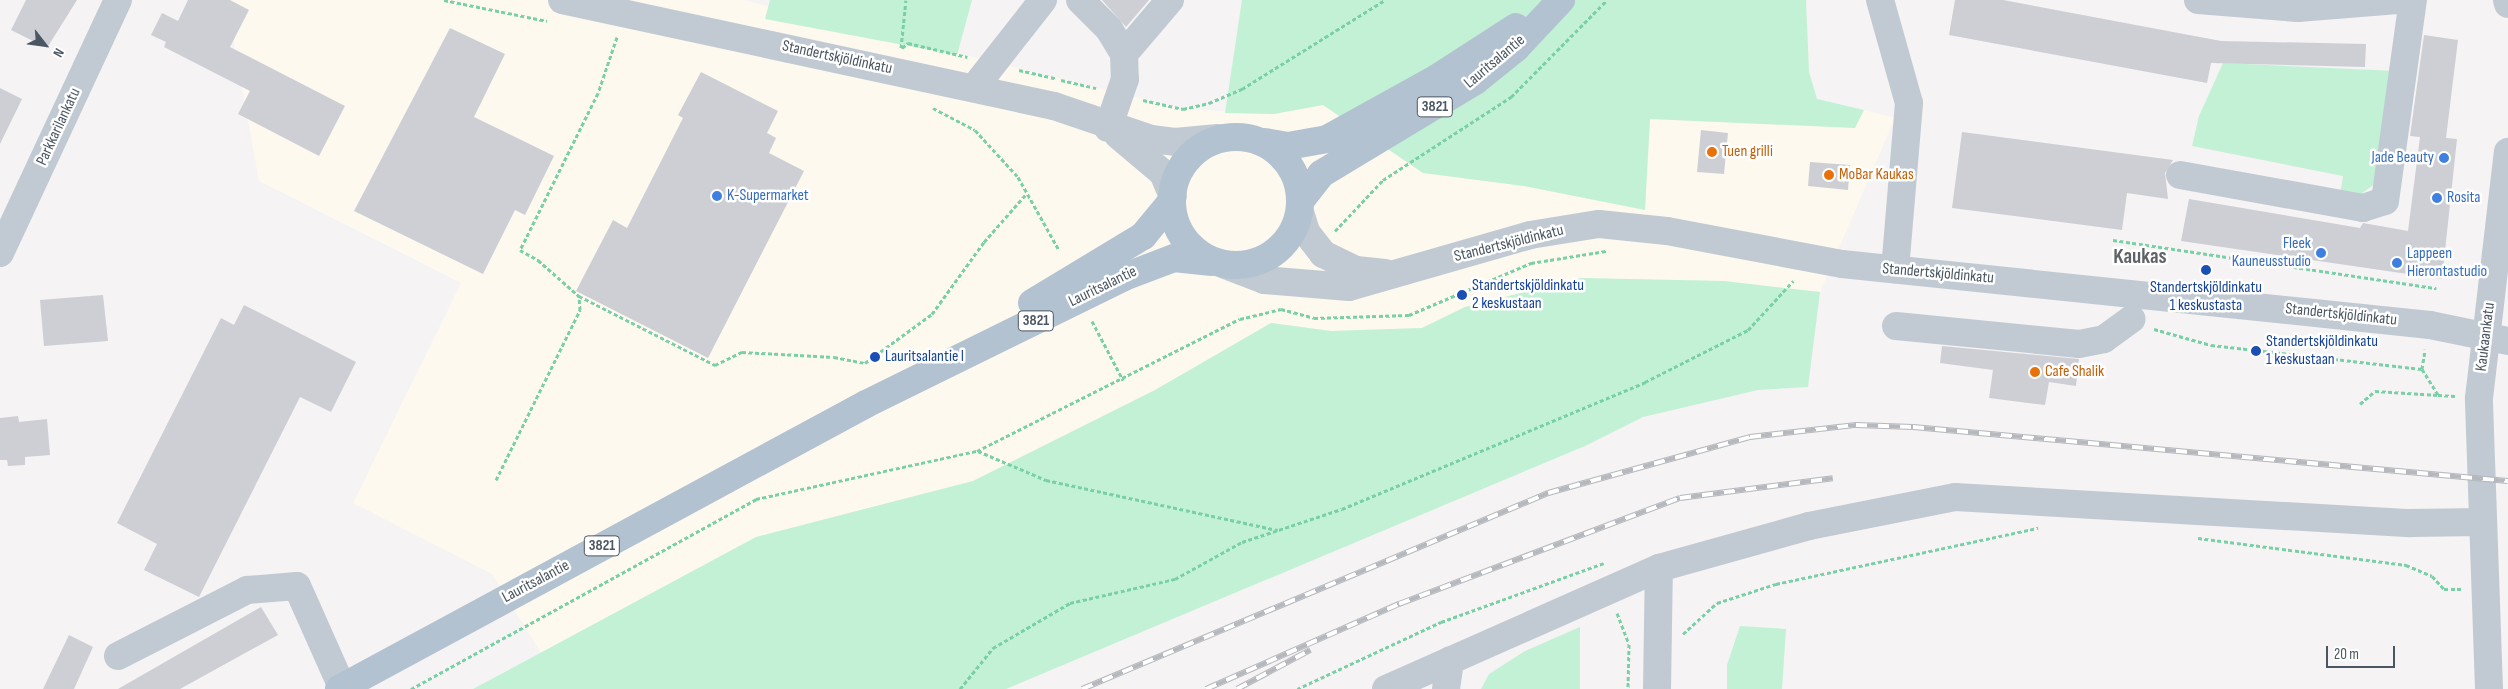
<!DOCTYPE html>
<meta charset="utf-8">
<style>
body{margin:0}
#map{position:relative;width:2508px;height:689px;overflow:hidden;background:#f5f3f3;font-family:"Sofia Sans Condensed",sans-serif}
div>[style]{position:absolute}
.commercial>*{inset:0;background:#fdf9ef}
.green>*{inset:0;background:#c3f1d5}
.building>*{inset:0;background:#cdcfd5}
.path>*{height:3px;margin-top:-1.5px;transform-origin:0;background:repeating-linear-gradient(90deg,#7ad0a6 0 4px,transparent 0 6.5px)}
.minor>*{height:28px;margin:-14px;padding:0 14px;transform-origin:14px;border-radius:14px;background:#c1cad2}
.major>*{height:28px;margin:-14px;padding:0 14px;transform-origin:14px;border-radius:14px;background:#b3c2d1}
.major>.ring{margin:-14px;padding:0;box-sizing:content-box;background:none;border:28px solid #b3c2d1;border-radius:50%}
.rail>*{height:5.5px;margin-top:-2.75px;transform-origin:0;background:repeating-linear-gradient(90deg,#fff 0 11px,#b5b8bd 0 22px);box-sizing:border-box;border-block:1px solid #b5b8bd}
.dots>*{width:14px;height:14px;translate:-50% -50%;box-sizing:border-box;border:2px solid #fff;border-radius:50%}
span{translate:-50% -50%;white-space:nowrap;text-align:center;line-height:1.15;-webkit-text-stroke:5px #fff;paint-order:stroke}
.shield-label span{padding:1px 4px;background:#fff;border:1px solid;border-radius:4px;-webkit-text-stroke-width:0}
.shield-label{font-size:15px;color:#4a5661;font-weight:700}
.street-label{font-size:16px;color:#4a5661}
.food-label{font-size:16px;color:#c56008}
.left{translate:0 -50%;text-align:left}
.shop-label{font-size:16px;color:#366cbe}
.right{translate:-100% -50%;text-align:right}
.transit-label{font-size:16px;color:#164399}
.district-label{font-size:21px;color:#5f6368;font-weight:700}
.north{position:absolute;left:20px;top:20px;width:50px;height:50px;-webkit-text-stroke:4px #fff;paint-order:stroke;rotate:120deg;font-size:14px;font-weight:700;line-height:20px;text-align:center;color:#4a5661}
.north::after{content:'';display:block;margin:auto;width:18px;height:22px;background:#4a5661;clip-path:polygon(50% 0,100% 100%,50% 72%,0 100%)}
.scale{position:absolute;left:2326px;top:646px;width:69px;height:22px;box-sizing:border-box;border:2px solid #4a5661;border-top:0;padding-left:6px;font-size:15px;line-height:18px;white-space:nowrap;color:#4a5661;-webkit-text-stroke:4px #fff;paint-order:stroke}
</style>
<div id="map">
<div class="commercial">
<i style="clip-path:polygon(226px 0,744px 0,1183px 109px,1274px 114px,1323px 105px,1423px 173px,1524px 186px,1645px 210px,1650px 119px,1855px 128px,1864px 110px,1895px 118px,1820px 292px,1724px 281px,1581px 278px,1465px 307px,1422px 328px,1331px 331px,1271px 323px,1155px 390px,973px 481px,756px 537px,541px 653px,492px 574px,353px 503px,461px 283px,259px 181px)"></i>
</div>
<div class="green">
<i style="clip-path:polygon(770px 0,972px 0,957px 55px,765px 19px)"></i>
<i style="clip-path:polygon(1242px 0,1806px 0,1809px 72px,1817px 99px,1864px 110px,1855px 128px,1650px 119px,1645px 210px,1524px 186px,1423px 173px,1323px 105px,1274px 114px,1225px 113px)"></i>
<i style="clip-path:polygon(2223px 63px,2396px 71px,2379px 181px,2358px 196px,2340px 195px,2343px 176px,2192px 146px,2199px 116px)"></i>
<i style="clip-path:polygon(1581px 278px,1724px 281px,1820px 292px,1808px 387px,1758px 390px,1643px 417px,1585px 446px,1006px 689px,473px 689px,756px 537px,973px 481px,1155px 390px,1271px 323px,1331px 331px,1422px 328px,1465px 307px)"></i>
<i style="clip-path:polygon(1740px 626px,1786px 629px,1782px 689px,1727px 689px,1727px 665px)"></i>
<i style="clip-path:polygon(1580px 627px,1580px 689px,1481px 689px,1489px 674px,1525px 651px)"></i>
</div>
<div class="building">
<i style="clip-path:polygon(26px 0,77px 0,47px 48px,11px 30px)"></i>
<i style="clip-path:polygon(188px 0,230px 0,249px 10px,230px 47px,345px 106px,319px 156px,238px 114px,250px 91px,164px 47px,166px 42px,151px 35px,162px 13px,178px 21px)"></i>
<i style="clip-path:polygon(1102px 0,1149px 0,1126px 27px)"></i>
<i style="clip-path:polygon(1955px 0,2003px 0,2221px 41px,2366px 44px,2365px 67px,2211px 63px,2207px 83px,1949px 35px)"></i>
<i style="clip-path:polygon(450px 28px,505px 54px,474px 117px,554px 156px,525px 215px,515px 210px,483px 274px,354px 211px)"></i>
<i style="clip-path:polygon(2424px 35px,2458px 40px,2446px 138px,2457px 139px,2442px 279px,2181px 241px,2189px 199px,2360px 228px,2363px 223px,2408px 231px,2420px 137px,2410px 136px)"></i>
<i style="clip-path:polygon(701px 72px,778px 111px,767px 133px,776px 138px,769px 153px,804px 171px,708px 358px,576px 291px,613px 220px,627px 228px,683px 118px,678px 115px)"></i>
<i style="clip-path:polygon(0 88px,22px 99px,0 144px)"></i>
<i style="clip-path:polygon(1701px 130px,1728px 133px,1724px 174px,1697px 172px)"></i>
<i style="clip-path:polygon(1962px 132px,2173px 160px,2165px 173px,2168px 199px,2127px 193px,2122px 230px,1952px 208px)"></i>
<i style="clip-path:polygon(1810px 162px,1850px 165px,1848px 190px,1808px 186px)"></i>
<i style="clip-path:polygon(103px 295px,108px 341px,44px 346px,40px 300px)"></i>
<i style="clip-path:polygon(244px 305px,356px 362px,331px 412px,300px 397px,199px 597px,144px 570px,157px 544px,117px 523px,221px 318px,234px 325px)"></i>
<i style="clip-path:polygon(1942px 346px,2079px 359px,2076px 386px,2049px 382px,2045px 405px,1989px 398px,1993px 370px,1940px 363px)"></i>
<i style="clip-path:polygon(18px 416px,19px 422px,47px 419px,50px 455px,25px 457px,25px 465px,8px 466px,7px 460px,0 460px,0 418px)"></i>
<i style="clip-path:polygon(261px 607px,278px 635px,180px 689px,118px 689px)"></i>
<i style="clip-path:polygon(69px 635px,93px 647px,74px 689px,43px 689px)"></i>
</div>
<div class="path">
<i style="left:444px;top:0;width:105px;rotate:11.5deg"></i>
<i style="left:617px;top:37px;width:59px;rotate:108.7deg"></i>
<i style="left:598px;top:93px;width:175px;rotate:116.4deg"></i>
<i style="left:520px;top:250px;width:21px;rotate:29deg"></i>
<i style="left:538px;top:260px;width:55px;rotate:41.3deg"></i>
<i style="left:579px;top:296px;width:153px;rotate:26.9deg"></i>
<i style="left:715px;top:365px;width:30px;rotate:-26deg"></i>
<i style="left:742px;top:352px;width:92px;rotate:3.1deg"></i>
<i style="left:834px;top:357px;width:32px;rotate:11deg"></i>
<i style="left:865px;top:363px;width:83px;rotate:-36.2deg"></i>
<i style="left:932px;top:314px;width:89px;rotate:-54.2deg"></i>
<i style="left:984px;top:242px;width:65px;rotate:-48.7deg"></i>
<i style="left:901px;top:48px;width:48px;rotate:-84.1deg"></i>
<i style="left:902px;top:48px;width:8px;rotate:-40deg"></i>
<i style="left:908px;top:43px;width:61px;rotate:13.3deg"></i>
<i style="left:1019px;top:70px;width:37px;rotate:13deg"></i>
<i style="left:1061px;top:80px;width:36px;rotate:13deg"></i>
<i style="left:1143px;top:100px;width:41px;rotate:12.7deg"></i>
<i style="left:1183px;top:109px;width:27px;rotate:-13deg"></i>
<i style="left:1209px;top:103px;width:36px;rotate:-23deg"></i>
<i style="left:1242px;top:89px;width:168px;rotate:-31.9deg"></i>
<i style="left:933px;top:108px;width:47px;rotate:27.6deg"></i>
<i style="left:975px;top:130px;width:64px;rotate:47.5deg"></i>
<i style="left:1018px;top:177px;width:84px;rotate:60.7deg"></i>
<i style="left:1335px;top:231px;width:70px;rotate:-46.7deg"></i>
<i style="left:1383px;top:180px;width:153px;rotate:-33deg"></i>
<i style="left:1511px;top:97px;width:136px;rotate:-45.3deg"></i>
<i style="left:2113px;top:240px;width:327px;rotate:8.5deg"></i>
<i style="left:1092px;top:321px;width:67px;rotate:62.3deg"></i>
<i style="left:2154px;top:329px;width:59px;rotate:15.7deg"></i>
<i style="left:2211px;top:345px;width:212px;rotate:6.5deg"></i>
<i style="left:2422px;top:369px;width:20px;rotate:-81deg"></i>
<i style="left:2422px;top:369px;width:31px;rotate:58deg"></i>
<i style="left:2438px;top:395px;width:17px;rotate:3deg"></i>
<i style="left:2360px;top:404px;width:20px;rotate:-41deg"></i>
<i style="left:2375px;top:391px;width:63px;rotate:3.6deg"></i>
<i style="left:978px;top:451px;width:74px;rotate:23.1deg"></i>
<i style="left:1046px;top:480px;width:237px;rotate:12.2deg"></i>
<i style="left:496px;top:480px;width:190px;rotate:-63.7deg"></i>
<i style="left:580px;top:310px;width:14px;rotate:-94deg"></i>
<i style="left:2198px;top:538px;width:210px;rotate:7.4deg"></i>
<i style="left:2406px;top:565px;width:28px;rotate:23deg"></i>
<i style="left:2432px;top:576px;width:18px;rotate:47deg"></i>
<i style="left:2444px;top:589px;width:18px"></i>
<i style="left:1617px;top:613px;width:33px;rotate:69deg"></i>
<i style="left:1629px;top:644px;width:45px;rotate:91.3deg"></i>
<i style="left:1683px;top:634px;width:46px;rotate:-42.4deg"></i>
<i style="left:1717px;top:603px;width:62px;rotate:-17.9deg"></i>
<i style="left:1776px;top:584px;width:268px;rotate:-12.1deg"></i>
<i style="left:411px;top:689px;width:394px;rotate:-28.8deg"></i>
<i style="left:756px;top:499px;width:226px;rotate:-12.3deg"></i>
<i style="left:977px;top:451px;width:294px;rotate:-26.7deg"></i>
<i style="left:1240px;top:319px;width:42px;rotate:-13.7deg"></i>
<i style="left:1281px;top:309px;width:34px;rotate:15deg"></i>
<i style="left:1314px;top:318px;width:95px;rotate:-1.8deg"></i>
<i style="left:1409px;top:315px;width:133px;rotate:-23.1deg"></i>
<i style="left:1531px;top:263px;width:76px;rotate:-9.1deg"></i>
<i style="left:960px;top:689px;width:53px;rotate:-51.2deg"></i>
<i style="left:993px;top:648px;width:89px;rotate:-30.3deg"></i>
<i style="left:1070px;top:603px;width:108px;rotate:-12.9deg"></i>
<i style="left:1175px;top:579px;width:77px;rotate:-28.9deg"></i>
<i style="left:1242px;top:542px;width:105px;rotate:-18.3deg"></i>
<i style="left:1342px;top:509px;width:329px;rotate:-22.7deg"></i>
<i style="left:1645px;top:382px;width:115px;rotate:-26.8deg"></i>
<i style="left:1748px;top:330px;width:67px;rotate:-47.4deg"></i>
<i style="left:1297px;top:689px;width:159px;rotate:-25deg"></i>
<i style="left:1441px;top:622px;width:173px;rotate:-19.9deg"></i>
</div>
<div class="minor">
<i style="left:562px;top:0;width:503px;rotate:12.16deg"></i>
<i style="left:1054px;top:106px;width:102px;rotate:18.8deg"></i>
<i style="left:1151px;top:139px;width:24px;rotate:7deg"></i>
<i style="left:1175px;top:142px;width:43px;rotate:-5.3deg"></i>
<i style="left:1080px;top:0;width:41px;rotate:45deg"></i>
<i style="left:1109px;top:29px;width:29px;rotate:59deg"></i>
<i style="left:1124px;top:54px;width:25px;rotate:88deg"></i>
<i style="left:1125px;top:79px;width:52px;rotate:109.1deg"></i>
<i style="left:1880px;top:0;width:107px;rotate:74.3deg"></i>
<i style="left:1909px;top:103px;width:167px;rotate:94.8deg"></i>
<i style="left:2198px;top:0;width:100px;rotate:4.6deg"></i>
<i style="left:2298px;top:8px;width:100px;rotate:-4.6deg"></i>
<i style="left:2507px;top:0;width:4px;rotate:76deg"></i>
<i style="left:1124px;top:54px;width:71px;rotate:-49.6deg"></i>
<i style="left:974px;top:88px;width:112px;rotate:-51.9deg"></i>
<i style="left:1118px;top:135px;width:59px;rotate:40.2deg"></i>
<i style="left:1163px;top:173px;width:25px;rotate:67deg"></i>
<i style="left:2180px;top:175px;width:186px;rotate:10.2deg"></i>
<i style="left:2363px;top:208px;width:23px;rotate:-18deg"></i>
<i style="left:2385px;top:201px;width:203px;rotate:-82.1deg"></i>
<i style="left:1300px;top:212px;width:21px;rotate:73deg"></i>
<i style="left:1306px;top:232px;width:28px;rotate:52deg"></i>
<i style="left:1323px;top:254px;width:37px;rotate:26deg"></i>
<i style="left:1356px;top:270px;width:29px;rotate:6deg"></i>
<i style="left:0;top:253px;width:279px;rotate:-65deg"></i>
<i style="left:1225px;top:265px;width:42px;rotate:21deg"></i>
<i style="left:1264px;top:280px;width:85px;rotate:4.7deg"></i>
<i style="left:1349px;top:287px;width:188px;rotate:-16deg"></i>
<i style="left:1530px;top:235px;width:70px;rotate:-9.1deg"></i>
<i style="left:1599px;top:224px;width:68px;rotate:5.9deg"></i>
<i style="left:1667px;top:231px;width:178px;rotate:10.7deg"></i>
<i style="left:1842px;top:264px;width:591px;rotate:5.92deg"></i>
<i style="left:2430px;top:325px;width:80px;rotate:11.6deg"></i>
<i style="left:1896px;top:326px;width:184px;rotate:5.6deg"></i>
<i style="left:2079px;top:344px;width:25px;rotate:-11deg"></i>
<i style="left:2104px;top:339px;width:34px;rotate:-36deg"></i>
<i style="left:118px;top:656px;width:145px;rotate:-27.1deg"></i>
<i style="left:247px;top:590px;width:50px;rotate:-4.6deg"></i>
<i style="left:297px;top:586px;width:111px;rotate:66deg"></i>
<i style="left:1386px;top:689px;width:299px;rotate:-23.9deg"></i>
<i style="left:1659px;top:568px;width:156px;rotate:-15.6deg"></i>
<i style="left:1809px;top:526px;width:149px;rotate:-11.2deg"></i>
<i style="left:1955px;top:497px;width:456px;rotate:3.3deg"></i>
<i style="left:2410px;top:523px;width:73px;rotate:-0.8deg"></i>
<i style="left:1446px;top:689px;width:29px;rotate:-82deg"></i>
<i style="left:1657px;top:689px;width:121px;rotate:-89.1deg"></i>
<i style="left:2489px;top:689px;width:291px;rotate:-92deg"></i>
<i style="left:2479px;top:398px;width:248px;rotate:-83.3deg"></i>
</div>
<div class="major">
<i class="ring" style="left:1172px;top:137px;width:100px;height:100px"></i>
<i style="left:1265px;top:142px;width:23px;rotate:10deg"></i>
<i style="left:1288px;top:146px;width:40px;rotate:-10deg"></i>
<i style="left:1327px;top:139px;width:126px;rotate:-29deg"></i>
<i style="left:1437px;top:78px;width:94px;rotate:-32.8deg"></i>
<i style="left:1301px;top:200px;width:33px;rotate:-52deg"></i>
<i style="left:1321px;top:174px;width:180px;rotate:-31.1deg"></i>
<i style="left:1475px;top:81px;width:53px;rotate:-38.8deg"></i>
<i style="left:1516px;top:48px;width:66px;rotate:-46.8deg"></i>
<i style="left:1032px;top:303px;width:130px;rotate:-31.1deg"></i>
<i style="left:1143px;top:236px;width:44px;rotate:-50.5deg"></i>
<i style="left:339px;top:689px;width:599px;rotate:-28.4deg"></i>
<i style="left:866px;top:404px;width:288px;rotate:-26.2deg"></i>
<i style="left:1124px;top:277px;width:53px;rotate:-20.8deg"></i>
<i style="left:1174px;top:258px;width:38px;rotate:6deg"></i>
</div>
<div class="rail">
<i style="left:1082px;top:689px;width:506px;rotate:-22.81deg"></i>
<i style="left:1548px;top:493px;width:210px;rotate:-15.5deg"></i>
<i style="left:1750px;top:437px;width:107px;rotate:-6.5deg"></i>
<i style="left:1856px;top:425px;width:57px;rotate:2deg"></i>
<i style="left:1913px;top:427px;width:597px;rotate:5.19deg"></i>
<i style="left:1206px;top:689px;width:211px;rotate:-23.8deg"></i>
<i style="left:1399px;top:604px;width:300px;rotate:-20.7deg"></i>
<i style="left:1680px;top:498px;width:154px;rotate:-7.4deg"></i>
<i style="left:1237px;top:689px;width:83px;rotate:-28.1deg"></i>
</div>
<div class="dots">
<i style="left:1712px;top:152px;background:#e8710a"></i>
<i style="left:2444px;top:158px;background:#3f7fe0"></i>
<i style="left:1829px;top:175px;background:#e8710a"></i>
<i style="left:717px;top:196px;background:#3f7fe0"></i>
<i style="left:2437px;top:198px;background:#3f7fe0"></i>
<i style="left:2321px;top:253px;background:#3f7fe0"></i>
<i style="left:2397px;top:263px;background:#3f7fe0"></i>
<i style="left:2206px;top:270px;background:#1a4fb4"></i>
<i style="left:1462px;top:295px;background:#1a4fb4"></i>
<i style="left:2256px;top:351px;background:#1a4fb4"></i>
<i style="left:875px;top:357px;background:#1a4fb4"></i>
<i style="left:2035px;top:372px;background:#e8710a"></i>
</div>
<div class="shield-label">
<span style="left:1435px;top:107px">3821</span>
<span style="left:1036px;top:321px">3821</span>
<span style="left:602px;top:546px">3821</span>
</div>
<div class="street-label">
<span style="left:837px;top:58px;rotate:12deg">Standertskjöldinkatu</span>
<span style="left:1495px;top:62px;rotate:-40deg">Lauritsalantie</span>
<span style="left:59px;top:127px;rotate:-65deg">Parkkarilankatu</span>
<span style="left:1509px;top:244px;rotate:-14deg">Standertskjöldinkatu</span>
<span style="left:1938px;top:274px;rotate:5deg">Standertskjöldinkatu</span>
<span style="left:1103px;top:287px;rotate:-26deg">Lauritsalantie</span>
<span style="left:2341px;top:315px;rotate:6deg">Standertskjöldinkatu</span>
<span style="left:2486px;top:337px;rotate:-83deg">Kaukaankatu</span>
<span style="left:536px;top:582px;rotate:-28deg">Lauritsalantie</span>
</div>
<div class="food-label">
<span class="left" style="left:1722px;top:152px">Tuen grilli</span>
<span class="left" style="left:1839px;top:175px">MoBar Kaukas</span>
<span class="left" style="left:2045px;top:372px">Cafe Shalik</span>
</div>
<div class="shop-label">
<span class="right" style="left:2434px;top:158px">Jade Beauty</span>
<span class="left" style="left:727px;top:196px">K-Supermarket</span>
<span class="left" style="left:2447px;top:198px">Rosita</span>
<span class="right" style="left:2311px;top:253px">Fleek<br>Kauneusstudio</span>
<span class="left" style="left:2407px;top:263px">Lappeen<br>Hierontastudio</span>
</div>
<div class="transit-label">
<span class="left" style="left:1472px;top:295px">Standertskjöldinkatu<br>2 keskustaan</span>
<span style="left:2206px;top:297px">Standertskjöldinkatu<br>1 keskustasta</span>
<span class="left" style="left:2266px;top:351px">Standertskjöldinkatu<br>1 keskustaan</span>
<span class="left" style="left:885px;top:357px">Lauritsalantie I</span>
</div>
<div class="district-label">
<span style="left:2140px;top:257px">Kaukas</span>
</div>
<div class="north">N</div>
<div class="scale">20 m</div>
</div>
